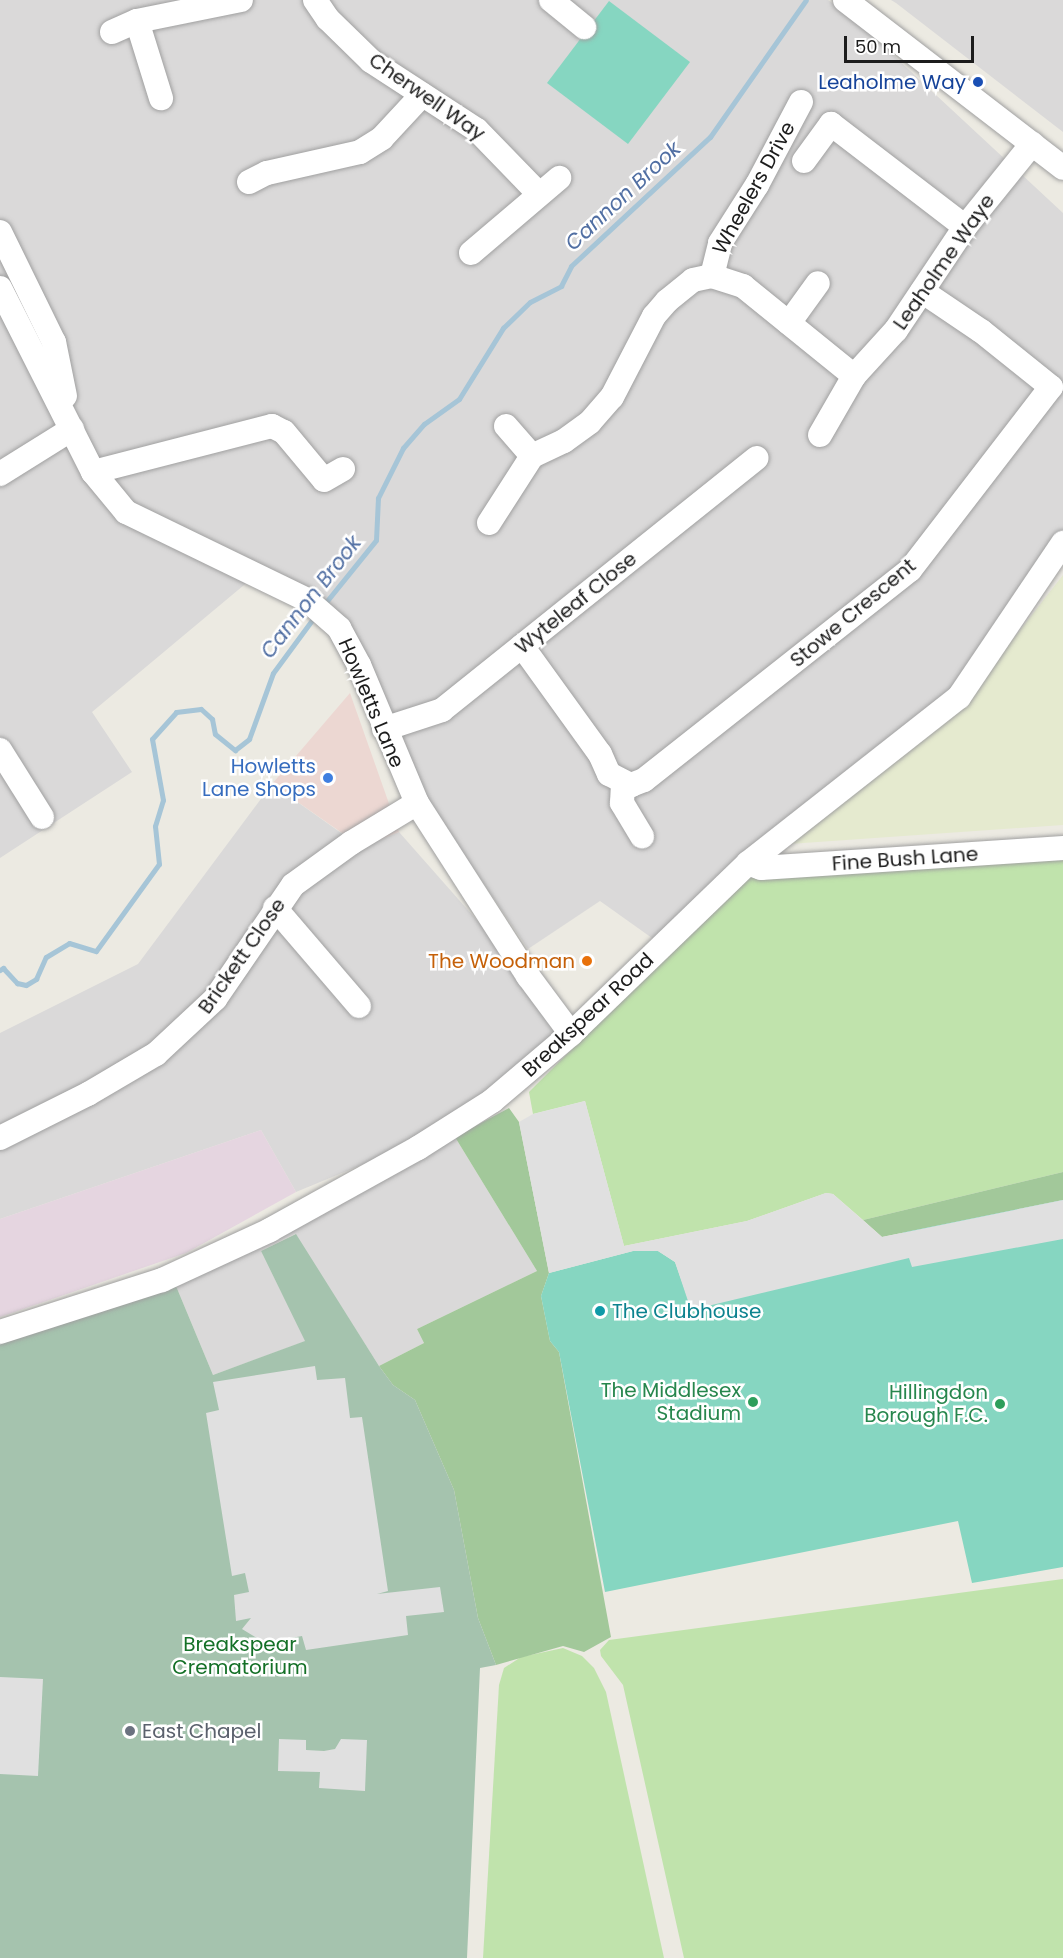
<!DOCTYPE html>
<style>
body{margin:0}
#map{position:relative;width:1063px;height:1958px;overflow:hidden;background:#eceae2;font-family:Poppins,sans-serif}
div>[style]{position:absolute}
.residential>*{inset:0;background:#dad9d9}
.commercial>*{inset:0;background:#ecd7d2}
.industrial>*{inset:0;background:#e5d5e0}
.farmland>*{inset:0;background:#e5eacf}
.grass>*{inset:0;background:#c0e3ac}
.forest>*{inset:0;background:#a2c89a}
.cemetery>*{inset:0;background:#a5c3ae}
.pitch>*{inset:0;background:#86d6c1}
.parking>*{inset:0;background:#e0e0e0}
.stream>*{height:5px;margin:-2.5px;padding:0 2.5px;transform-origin:2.5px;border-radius:2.5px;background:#a6c5d7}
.roads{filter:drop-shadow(0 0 2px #a0a0a0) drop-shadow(0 0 2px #a0a0a0)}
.minor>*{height:24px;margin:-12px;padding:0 12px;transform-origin:12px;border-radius:12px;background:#fff}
.dots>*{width:16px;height:16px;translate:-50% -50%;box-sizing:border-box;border:3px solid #fff;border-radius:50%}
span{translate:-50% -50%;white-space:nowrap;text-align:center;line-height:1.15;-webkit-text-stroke:5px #fff;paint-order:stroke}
.transit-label{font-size:20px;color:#164399}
.right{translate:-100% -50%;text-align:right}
.street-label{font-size:20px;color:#1c1c1c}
.shop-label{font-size:20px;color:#366cbe}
.food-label{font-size:20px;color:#c56008}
.culture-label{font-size:20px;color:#0d838f}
.left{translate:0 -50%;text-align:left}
.leisure-label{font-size:20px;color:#27864d}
.park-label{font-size:20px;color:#147027}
.worship-label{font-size:20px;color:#5b616d}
.water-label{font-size:21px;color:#516fa3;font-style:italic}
.scale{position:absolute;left:844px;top:36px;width:130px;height:27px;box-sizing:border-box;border:3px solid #1c1c1c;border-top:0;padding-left:8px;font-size:18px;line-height:21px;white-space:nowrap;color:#1c1c1c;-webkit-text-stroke:4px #fff;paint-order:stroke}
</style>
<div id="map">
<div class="residential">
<i style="clip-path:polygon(0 0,828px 0,851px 16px,1063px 213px,1063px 530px,955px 692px,659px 943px,600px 901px,528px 949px,412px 778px,362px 666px,262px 570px,92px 712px,132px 772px,0 858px)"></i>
<i style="clip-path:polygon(891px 0,1063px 0,1063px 132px,896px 3px)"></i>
<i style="clip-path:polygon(272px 784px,361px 847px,399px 832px,527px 977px,570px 1034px,441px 1132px,296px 1192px,261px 1130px,0 1219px,0 1033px,138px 964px)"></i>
<i style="clip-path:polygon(455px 1137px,537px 1271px,417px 1329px,424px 1343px,379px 1366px,295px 1234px,261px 1251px,306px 1341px,213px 1375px,176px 1286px)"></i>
</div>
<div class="commercial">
<i style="clip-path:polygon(350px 693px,399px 832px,362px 847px,272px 784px)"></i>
</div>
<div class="industrial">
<i style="clip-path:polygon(261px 1130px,296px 1192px,186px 1253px,0 1317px,0 1219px)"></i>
</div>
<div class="farmland">
<i style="clip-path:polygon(1063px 575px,1063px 825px,789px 844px,960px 707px)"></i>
</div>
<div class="grass">
<i style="clip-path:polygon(1063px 857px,1063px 1172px,863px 1220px,833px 1194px,826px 1193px,747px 1221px,624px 1246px,585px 1101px,533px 1114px,529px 1092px,743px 878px)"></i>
<i style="clip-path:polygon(1063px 1579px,1063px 1958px,684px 1958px,623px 1685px,601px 1656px,600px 1650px,609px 1640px)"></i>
<i style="clip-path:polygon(563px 1648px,582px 1656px,594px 1668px,606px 1692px,664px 1958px,483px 1958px,499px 1685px,504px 1668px,521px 1657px)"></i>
</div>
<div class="forest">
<i style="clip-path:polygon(509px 1108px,519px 1122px,549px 1273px,541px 1296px,550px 1341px,559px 1352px,611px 1637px,584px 1652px,563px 1646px,496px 1665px,478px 1618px,454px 1490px,415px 1400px,393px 1385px,379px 1366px,424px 1343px,417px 1329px,537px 1271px,455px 1137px)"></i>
<i style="clip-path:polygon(1063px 1172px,1063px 1200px,882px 1237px,863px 1220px)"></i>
</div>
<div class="cemetery">
<i style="clip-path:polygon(296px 1234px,379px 1366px,393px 1385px,415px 1400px,454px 1490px,478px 1618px,496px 1665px,480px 1668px,467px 1958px,0 1958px,0 1344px,108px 1305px,176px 1286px,213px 1375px,305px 1341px,261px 1251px)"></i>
</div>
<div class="pitch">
<i style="clip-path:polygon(609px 1px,690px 62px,628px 144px,547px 83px)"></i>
<i style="clip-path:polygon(1063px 1200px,1063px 1567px,972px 1583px,958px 1521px,605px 1592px,559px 1352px,550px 1341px,541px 1296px,549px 1273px,633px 1251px,658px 1251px,675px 1262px,692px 1310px,905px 1232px)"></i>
</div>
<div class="parking">
<i style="clip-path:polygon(585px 1101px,624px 1246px,747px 1221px,826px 1193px,833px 1194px,882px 1237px,1063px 1200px,1063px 1239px,912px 1267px,909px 1258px,691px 1310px,675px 1262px,658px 1251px,633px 1251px,549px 1273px,519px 1122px,533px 1114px)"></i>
<i style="clip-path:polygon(315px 1366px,317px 1380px,345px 1378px,350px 1418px,362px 1417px,388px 1591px,377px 1594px,440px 1587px,444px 1612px,406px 1616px,408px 1635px,306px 1650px,302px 1636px,265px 1643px,242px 1629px,251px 1618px,236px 1621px,234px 1595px,249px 1592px,245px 1573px,232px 1576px,206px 1413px,219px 1410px,213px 1382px)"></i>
<i style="clip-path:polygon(0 1677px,43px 1679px,38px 1776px,0 1774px)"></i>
<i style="clip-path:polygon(279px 1739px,306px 1740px,306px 1750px,324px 1751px,335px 1749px,341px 1739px,367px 1740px,365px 1791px,319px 1788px,320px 1772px,278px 1771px)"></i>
</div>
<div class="stream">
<i style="left:322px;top:607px;width:86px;rotate:-51.1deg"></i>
<i style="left:376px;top:540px;width:42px;rotate:-87.3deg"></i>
<i style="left:378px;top:498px;width:56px;rotate:-63.4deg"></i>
<i style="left:403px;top:448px;width:32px;rotate:-49deg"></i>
<i style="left:424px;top:424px;width:43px;rotate:-35.5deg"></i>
<i style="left:459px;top:399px;width:84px;rotate:-58.2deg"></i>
<i style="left:503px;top:328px;width:37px;rotate:-44deg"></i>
<i style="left:530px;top:302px;width:35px;rotate:-27deg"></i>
<i style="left:561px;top:286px;width:22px;rotate:-63deg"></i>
<i style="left:571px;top:266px;width:190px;rotate:-42.9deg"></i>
<i style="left:710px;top:137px;width:167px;rotate:-55deg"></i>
<i style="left:0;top:970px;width:4px;rotate:-34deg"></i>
<i style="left:3px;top:968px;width:21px;rotate:47deg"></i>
<i style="left:17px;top:983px;width:9px;rotate:13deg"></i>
<i style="left:26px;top:985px;width:12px;rotate:-31deg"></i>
<i style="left:36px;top:979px;width:24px;rotate:-66deg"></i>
<i style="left:46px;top:957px;width:27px;rotate:-31deg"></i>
<i style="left:69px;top:943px;width:28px;rotate:17deg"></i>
<i style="left:96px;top:951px;width:107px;rotate:-54.1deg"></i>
<i style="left:159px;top:864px;width:38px;rotate:-96deg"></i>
<i style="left:155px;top:826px;width:27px;rotate:-73deg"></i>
<i style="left:163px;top:800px;width:62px;rotate:-100.2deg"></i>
<i style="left:152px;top:739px;width:36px;rotate:-48deg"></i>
<i style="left:176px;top:712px;width:25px;rotate:-7deg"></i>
<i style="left:201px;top:709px;width:15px;rotate:42deg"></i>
<i style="left:212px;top:719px;width:15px;rotate:79deg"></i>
<i style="left:215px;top:734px;width:26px;rotate:39deg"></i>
<i style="left:235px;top:750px;width:18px;rotate:-38deg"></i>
<i style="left:249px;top:739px;width:70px;rotate:-70deg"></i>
<i style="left:273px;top:673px;width:71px;rotate:-53.6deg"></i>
</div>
<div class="roads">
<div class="minor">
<i style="left:315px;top:0;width:23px;rotate:56deg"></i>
<i style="left:328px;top:19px;width:60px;rotate:44.3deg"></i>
<i style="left:371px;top:61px;width:126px;rotate:33.1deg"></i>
<i style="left:477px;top:130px;width:89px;rotate:45.9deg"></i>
<i style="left:551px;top:0;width:43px;rotate:39.3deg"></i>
<i style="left:845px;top:0;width:275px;rotate:37.6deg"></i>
<i style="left:137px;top:21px;width:81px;rotate:72.7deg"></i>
<i style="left:112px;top:32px;width:27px;rotate:-24deg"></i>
<i style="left:137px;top:21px;width:106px;rotate:-11.4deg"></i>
<i style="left:804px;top:161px;width:46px;rotate:-53.9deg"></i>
<i style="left:831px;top:124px;width:169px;rotate:37.5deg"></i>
<i style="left:249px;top:182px;width:20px;rotate:-27deg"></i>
<i style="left:267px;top:173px;width:95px;rotate:-12.7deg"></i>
<i style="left:360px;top:152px;width:26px;rotate:-32deg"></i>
<i style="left:382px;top:138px;width:59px;rotate:-47.1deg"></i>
<i style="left:0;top:232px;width:123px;rotate:63.9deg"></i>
<i style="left:54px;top:342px;width:55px;rotate:78.5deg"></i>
<i style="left:471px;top:253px;width:116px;rotate:-40.4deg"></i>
<i style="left:712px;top:276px;width:34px;rotate:-76deg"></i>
<i style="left:720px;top:243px;width:69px;rotate:-57.5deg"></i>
<i style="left:757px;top:185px;width:94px;rotate:-62.1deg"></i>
<i style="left:0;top:288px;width:206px;rotate:63.2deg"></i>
<i style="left:93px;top:472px;width:52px;rotate:50.5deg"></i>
<i style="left:126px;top:512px;width:201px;rotate:25.9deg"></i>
<i style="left:307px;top:600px;width:43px;rotate:41.2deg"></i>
<i style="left:339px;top:628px;width:42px;rotate:61.6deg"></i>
<i style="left:359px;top:665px;width:150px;rotate:67.2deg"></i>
<i style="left:417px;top:803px;width:206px;rotate:57.3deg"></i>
<i style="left:528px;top:976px;width:72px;rotate:53.4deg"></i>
<i style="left:789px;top:323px;width:49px;rotate:-54.1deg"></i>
<i style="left:506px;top:426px;width:40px;rotate:49deg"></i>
<i style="left:820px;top:435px;width:68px;rotate:-60deg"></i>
<i style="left:854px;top:376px;width:62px;rotate:-47.6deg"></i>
<i style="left:896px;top:330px;width:124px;rotate:-56.2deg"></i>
<i style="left:965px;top:227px;width:107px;rotate:-51.1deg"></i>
<i style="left:93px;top:472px;width:185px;rotate:-14.4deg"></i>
<i style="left:272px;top:426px;width:13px;rotate:27deg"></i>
<i style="left:284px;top:432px;width:62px;rotate:50.2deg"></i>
<i style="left:324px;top:480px;width:22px;rotate:-30deg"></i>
<i style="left:0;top:474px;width:85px;rotate:-32deg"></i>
<i style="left:489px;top:523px;width:80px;rotate:-57.3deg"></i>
<i style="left:532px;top:456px;width:35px;rotate:-25deg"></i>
<i style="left:564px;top:441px;width:32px;rotate:-36deg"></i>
<i style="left:590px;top:422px;width:33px;rotate:-49deg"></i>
<i style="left:612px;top:397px;width:91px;rotate:-62.6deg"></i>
<i style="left:654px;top:316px;width:20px;rotate:-49deg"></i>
<i style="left:667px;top:301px;width:33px;rotate:-39deg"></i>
<i style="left:693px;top:280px;width:19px;rotate:-12deg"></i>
<i style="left:712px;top:276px;width:33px;rotate:18deg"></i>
<i style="left:743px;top:286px;width:143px;rotate:39deg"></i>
<i style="left:522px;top:646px;width:133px;rotate:54.2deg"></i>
<i style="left:600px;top:754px;width:22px;rotate:66deg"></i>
<i style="left:609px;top:774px;width:25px;rotate:27deg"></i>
<i style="left:631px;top:785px;width:14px;rotate:-21deg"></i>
<i style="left:644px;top:780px;width:339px;rotate:-38.3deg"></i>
<i style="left:910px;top:570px;width:231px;rotate:-52.4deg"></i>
<i style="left:1051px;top:387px;width:90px;rotate:-141.3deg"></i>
<i style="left:981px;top:331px;width:71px;rotate:-145.9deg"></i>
<i style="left:384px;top:729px;width:61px;rotate:-18.1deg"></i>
<i style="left:442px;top:710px;width:403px;rotate:-38.7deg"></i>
<i style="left:0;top:750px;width:79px;rotate:57.9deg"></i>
<i style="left:623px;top:784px;width:19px;rotate:93deg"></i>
<i style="left:622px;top:803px;width:39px;rotate:59deg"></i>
<i style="left:748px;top:863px;width:14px;rotate:21deg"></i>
<i style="left:761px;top:868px;width:303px;rotate:-3.8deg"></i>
<i style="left:275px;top:908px;width:129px;rotate:49.4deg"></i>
<i style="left:0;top:1138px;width:98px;rotate:-26.6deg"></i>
<i style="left:88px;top:1094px;width:79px;rotate:-30.5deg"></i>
<i style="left:156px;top:1054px;width:81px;rotate:-43deg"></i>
<i style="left:215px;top:999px;width:138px;rotate:-55.6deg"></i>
<i style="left:293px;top:885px;width:72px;rotate:-35.9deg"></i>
<i style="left:351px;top:843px;width:77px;rotate:-31.2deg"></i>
<i style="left:0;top:1332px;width:170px;rotate:-17.8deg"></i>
<i style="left:162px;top:1280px;width:119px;rotate:-24.8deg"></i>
<i style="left:270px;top:1230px;width:169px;rotate:-29deg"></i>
<i style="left:418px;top:1148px;width:88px;rotate:-32.4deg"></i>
<i style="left:492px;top:1101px;width:104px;rotate:-40.3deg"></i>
<i style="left:571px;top:1034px;width:246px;rotate:-44deg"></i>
<i style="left:748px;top:863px;width:268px;rotate:-38.2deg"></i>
<i style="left:959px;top:697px;width:186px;rotate:-56deg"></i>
</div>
</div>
<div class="dots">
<i style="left:978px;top:82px;background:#1a4fb4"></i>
<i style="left:328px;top:778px;background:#3f7fe0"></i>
<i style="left:587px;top:961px;background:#e8710a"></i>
<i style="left:600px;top:1311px;background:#0f9aa8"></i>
<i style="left:753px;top:1402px;background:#2e9e5b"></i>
<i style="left:1000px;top:1404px;background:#2e9e5b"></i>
<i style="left:130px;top:1731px;background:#6b7280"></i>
</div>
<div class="transit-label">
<span class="right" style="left:966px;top:82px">Leaholme Way</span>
</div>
<div class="street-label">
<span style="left:427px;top:97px;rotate:35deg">Cherwell Way</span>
<span style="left:754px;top:188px;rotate:-61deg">Wheelers Drive</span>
<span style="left:944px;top:262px;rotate:-55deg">Leaholme Waye</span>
<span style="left:576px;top:603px;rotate:-39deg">Wyteleaf Close</span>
<span style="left:853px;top:613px;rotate:-40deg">Stowe Crescent</span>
<span style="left:371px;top:703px;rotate:67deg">Howletts Lane</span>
<span style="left:905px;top:859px;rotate:-4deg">Fine Bush Lane</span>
<span style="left:242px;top:956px;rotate:-55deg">Brickett Close</span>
<span style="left:588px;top:1015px;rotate:-43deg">Breakspear Road</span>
</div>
<div class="shop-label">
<span class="right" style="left:316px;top:778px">Howletts<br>Lane Shops</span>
</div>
<div class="food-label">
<span class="right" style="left:575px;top:961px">The Woodman</span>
</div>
<div class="culture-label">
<span class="left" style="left:612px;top:1311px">The Clubhouse</span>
</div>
<div class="leisure-label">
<span class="right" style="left:741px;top:1402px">The Middlesex<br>Stadium</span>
<span class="right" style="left:988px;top:1404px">Hillingdon<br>Borough F.C.</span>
</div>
<div class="park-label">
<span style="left:240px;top:1656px">Breakspear<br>Crematorium</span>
</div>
<div class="worship-label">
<span class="left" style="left:142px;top:1731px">East Chapel</span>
</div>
<div class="water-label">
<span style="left:623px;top:196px;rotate:-43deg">Cannon Brook</span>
<span style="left:311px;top:597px;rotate:-52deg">Cannon Brook</span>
</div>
<div class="scale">50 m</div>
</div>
